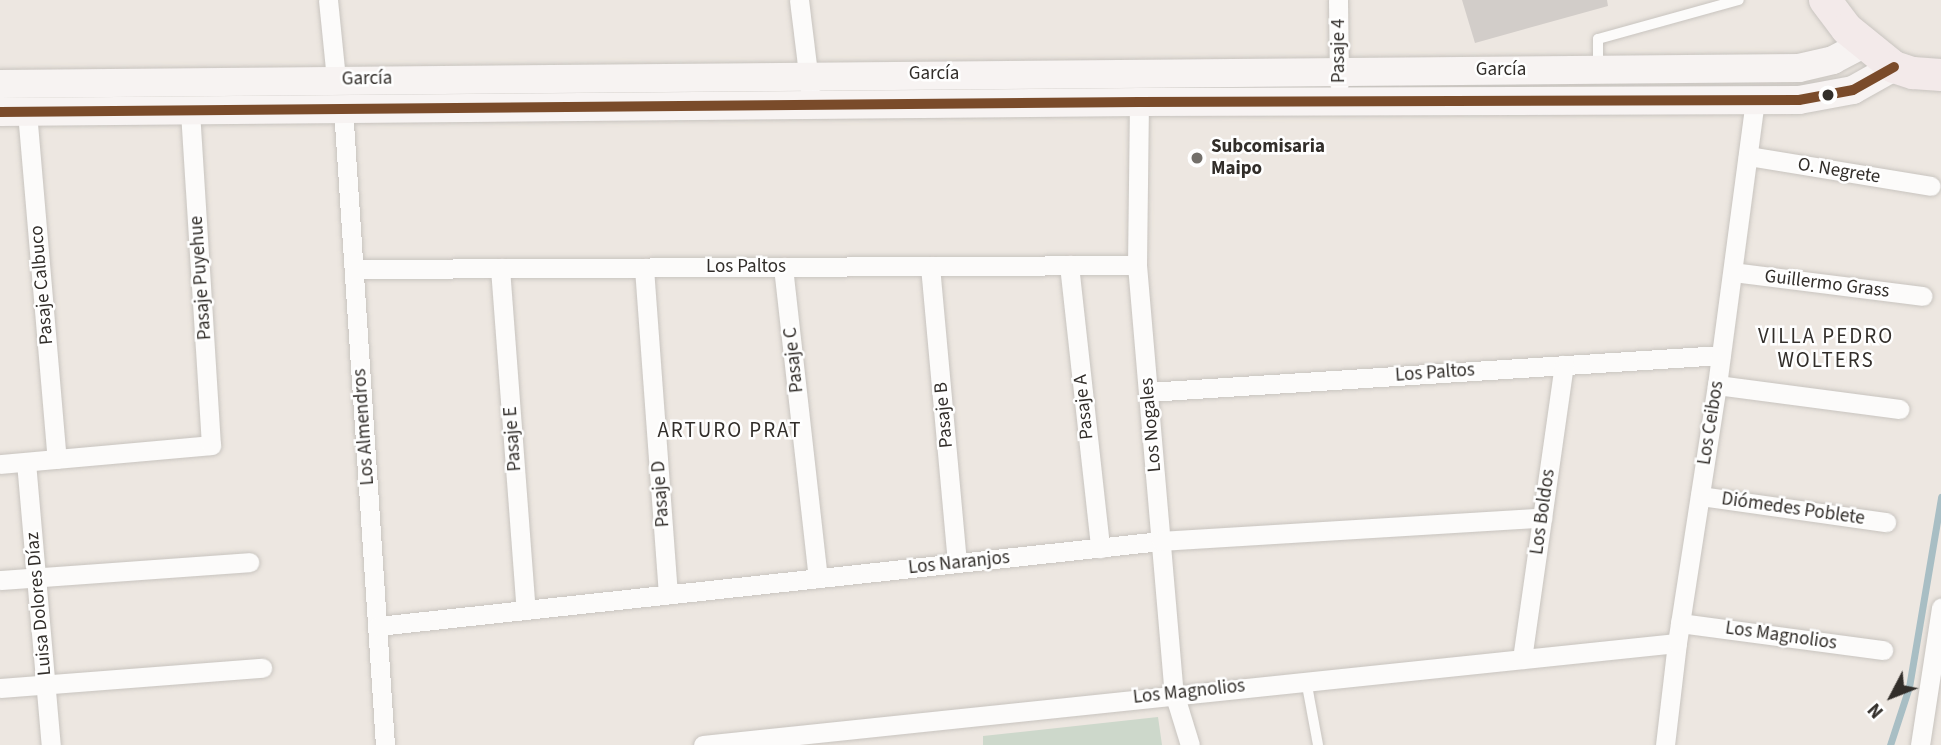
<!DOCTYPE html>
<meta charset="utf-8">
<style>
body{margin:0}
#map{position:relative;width:1941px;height:745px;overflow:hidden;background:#ede7e1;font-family:"Source Sans 3",sans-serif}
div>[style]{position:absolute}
.green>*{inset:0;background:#cdd8cb}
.stream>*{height:7px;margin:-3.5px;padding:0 3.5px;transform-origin:3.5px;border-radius:3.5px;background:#a8bec4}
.building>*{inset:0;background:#d2cdc9}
.roads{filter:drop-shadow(0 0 2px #c8c4bf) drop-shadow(0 0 2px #c8c4bf)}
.lane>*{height:10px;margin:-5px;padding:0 5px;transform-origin:5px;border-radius:5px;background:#fcfbfa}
.street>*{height:19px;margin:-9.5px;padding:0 9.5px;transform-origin:9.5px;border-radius:9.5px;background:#fcfbfa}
.secondary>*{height:28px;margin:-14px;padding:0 14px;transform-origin:14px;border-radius:14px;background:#f7f3f2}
.primary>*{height:32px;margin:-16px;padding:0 16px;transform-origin:16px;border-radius:16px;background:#f3eaea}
.bus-1>*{height:10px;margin:-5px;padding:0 5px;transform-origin:5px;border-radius:5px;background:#7a4b2a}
.dots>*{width:19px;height:19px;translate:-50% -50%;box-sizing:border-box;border:4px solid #fff;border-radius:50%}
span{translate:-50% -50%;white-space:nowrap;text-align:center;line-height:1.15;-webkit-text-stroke:5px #fff;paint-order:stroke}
.street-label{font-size:19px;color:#322e2a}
.poi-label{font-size:19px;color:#322e2a;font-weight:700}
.left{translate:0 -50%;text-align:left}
.neighbourhood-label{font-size:21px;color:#322e2a;letter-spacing:2px}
.north{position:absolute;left:1857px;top:661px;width:70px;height:70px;-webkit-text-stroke:5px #fff;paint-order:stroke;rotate:228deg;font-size:19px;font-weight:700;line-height:28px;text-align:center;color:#322e2a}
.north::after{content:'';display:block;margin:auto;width:24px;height:32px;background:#322e2a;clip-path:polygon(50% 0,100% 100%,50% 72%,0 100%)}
</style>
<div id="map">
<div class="green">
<i style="clip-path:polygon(1158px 717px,1162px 745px,983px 745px,983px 736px)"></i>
</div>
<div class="stream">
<i style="left:1890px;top:745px;width:61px;rotate:-71.9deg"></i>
<i style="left:1909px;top:687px;width:193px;rotate:-80.4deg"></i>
</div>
<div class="building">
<i style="clip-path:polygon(1462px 0,1607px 0,1608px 6px,1475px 43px)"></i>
</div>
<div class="roads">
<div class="lane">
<i style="left:1598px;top:66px;width:27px;rotate:-90deg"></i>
<i style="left:1598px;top:39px;width:146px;rotate:-15.5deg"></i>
<i style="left:1306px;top:680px;width:66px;rotate:79.5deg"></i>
</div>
<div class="street">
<i style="left:328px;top:0;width:79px;rotate:84.2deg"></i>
<i style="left:799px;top:0;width:90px;rotate:83deg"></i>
<i style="left:1338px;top:0;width:83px;rotate:89.3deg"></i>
<i style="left:1139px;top:102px;width:163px;rotate:90.7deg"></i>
<i style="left:1137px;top:265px;width:430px;rotate:85.1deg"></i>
<i style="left:1174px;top:693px;width:54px;rotate:72.9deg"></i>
<i style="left:343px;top:108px;width:638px;rotate:86.23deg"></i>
<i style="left:27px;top:112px;width:348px;rotate:85.1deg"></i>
<i style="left:1748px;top:156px;width:185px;rotate:9.3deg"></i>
<i style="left:1069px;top:265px;width:285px;rotate:83.7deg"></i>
<i style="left:930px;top:266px;width:298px;rotate:84.8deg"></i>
<i style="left:783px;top:267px;width:313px;rotate:83.6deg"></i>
<i style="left:500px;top:268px;width:343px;rotate:85.7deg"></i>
<i style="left:644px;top:268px;width:327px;rotate:85.8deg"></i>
<i style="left:354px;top:269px;width:783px;rotate:-0.29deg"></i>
<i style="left:1733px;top:272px;width:191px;rotate:7.2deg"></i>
<i style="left:1717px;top:385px;width:184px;rotate:7.5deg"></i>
<i style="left:1148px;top:392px;width:574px;rotate:-3.69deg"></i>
<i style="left:26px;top:462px;width:284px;rotate:85deg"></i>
<i style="left:0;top:464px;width:212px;rotate:-5.1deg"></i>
<i style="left:211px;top:445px;width:335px;rotate:-93.6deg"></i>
<i style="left:1700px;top:496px;width:188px;rotate:8deg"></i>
<i style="left:0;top:580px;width:250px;rotate:-4.1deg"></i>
<i style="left:1680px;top:623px;width:205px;rotate:7.6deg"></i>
<i style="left:378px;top:626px;width:788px;rotate:-6.2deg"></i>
<i style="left:1161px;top:541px;width:382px;rotate:-3.5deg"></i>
<i style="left:1522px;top:659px;width:297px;rotate:-81.9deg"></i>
<i style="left:0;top:688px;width:263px;rotate:-4.4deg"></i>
<i style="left:703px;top:745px;width:979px;rotate:-5.98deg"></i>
<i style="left:1665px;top:745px;width:103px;rotate:-83.3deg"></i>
<i style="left:1677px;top:643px;width:261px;rotate:-81.2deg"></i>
<i style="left:1717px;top:385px;width:287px;rotate:-82.4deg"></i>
<i style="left:1920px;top:745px;width:139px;rotate:-81.3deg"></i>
</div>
<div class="secondary">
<i style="left:0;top:84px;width:1799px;rotate:-0.51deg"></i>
<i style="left:1799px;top:68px;width:35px;rotate:-13deg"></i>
<i style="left:1833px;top:60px;width:34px;rotate:-28deg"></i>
<i style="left:0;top:112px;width:1139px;rotate:-0.5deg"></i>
<i style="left:1139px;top:102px;width:660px;rotate:-0.17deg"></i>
<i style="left:1799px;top:100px;width:55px;rotate:-10.5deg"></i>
<i style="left:1853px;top:90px;width:47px;rotate:-29.3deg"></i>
</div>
<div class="primary">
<i style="left:1825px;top:0;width:36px;rotate:53deg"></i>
<i style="left:1847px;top:29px;width:60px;rotate:39deg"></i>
<i style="left:1894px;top:67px;width:20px;rotate:18deg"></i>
<i style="left:1913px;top:73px;width:28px;rotate:4deg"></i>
</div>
</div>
<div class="bus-1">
<i style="left:0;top:112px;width:1139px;rotate:-0.5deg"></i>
<i style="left:1139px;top:102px;width:660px;rotate:-0.17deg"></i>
<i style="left:1799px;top:100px;width:55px;rotate:-10.5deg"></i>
<i style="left:1853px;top:90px;width:47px;rotate:-29.3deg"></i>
</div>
<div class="dots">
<i style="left:1828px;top:95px;background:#322e2a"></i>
<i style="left:1197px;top:158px;background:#736f6a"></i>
</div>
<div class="street-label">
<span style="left:1339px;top:51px;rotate:-90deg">Pasaje 4</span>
<span style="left:1501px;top:70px">García</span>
<span style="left:934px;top:74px">García</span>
<span style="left:367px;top:79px;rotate:-1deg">García</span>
<span style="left:1839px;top:171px;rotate:9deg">O. Negrete</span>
<span style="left:746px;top:267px">Los Paltos</span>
<span style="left:201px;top:278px;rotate:-94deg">Pasaje Puyehue</span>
<span style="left:1827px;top:284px;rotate:7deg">Guillermo Grass</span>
<span style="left:42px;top:285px;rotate:-95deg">Pasaje Calbuco</span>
<span style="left:794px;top:360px;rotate:-96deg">Pasaje C</span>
<span style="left:1435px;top:373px;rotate:-4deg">Los Paltos</span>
<span style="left:1084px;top:407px;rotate:-96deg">Pasaje A</span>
<span style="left:944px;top:415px;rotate:-95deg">Pasaje B</span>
<span style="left:1711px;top:423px;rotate:-81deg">Los Ceibos</span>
<span style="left:1151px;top:425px;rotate:-95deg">Los Nogales</span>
<span style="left:364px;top:427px;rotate:-94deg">Los Almendros</span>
<span style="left:513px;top:439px;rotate:-94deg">Pasaje E</span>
<span style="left:661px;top:494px;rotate:-94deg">Pasaje D</span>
<span style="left:1793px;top:509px;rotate:8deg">Diómedes Poblete</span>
<span style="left:1543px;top:512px;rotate:-82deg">Los Boldos</span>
<span style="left:959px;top:563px;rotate:-6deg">Los Naranjos</span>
<span style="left:39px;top:604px;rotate:-95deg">Luisa Dolores Díaz</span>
<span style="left:1781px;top:636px;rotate:8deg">Los Magnolios</span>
<span style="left:1189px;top:692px;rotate:-6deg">Los Magnolios</span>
</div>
<div class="poi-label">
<span class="left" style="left:1211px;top:158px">Subcomisaria<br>Maipo</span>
</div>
<div class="neighbourhood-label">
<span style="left:1826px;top:348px">VILLA PEDRO<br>WOLTERS</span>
<span style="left:730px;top:430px">ARTURO PRAT</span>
</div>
<div class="north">N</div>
</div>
